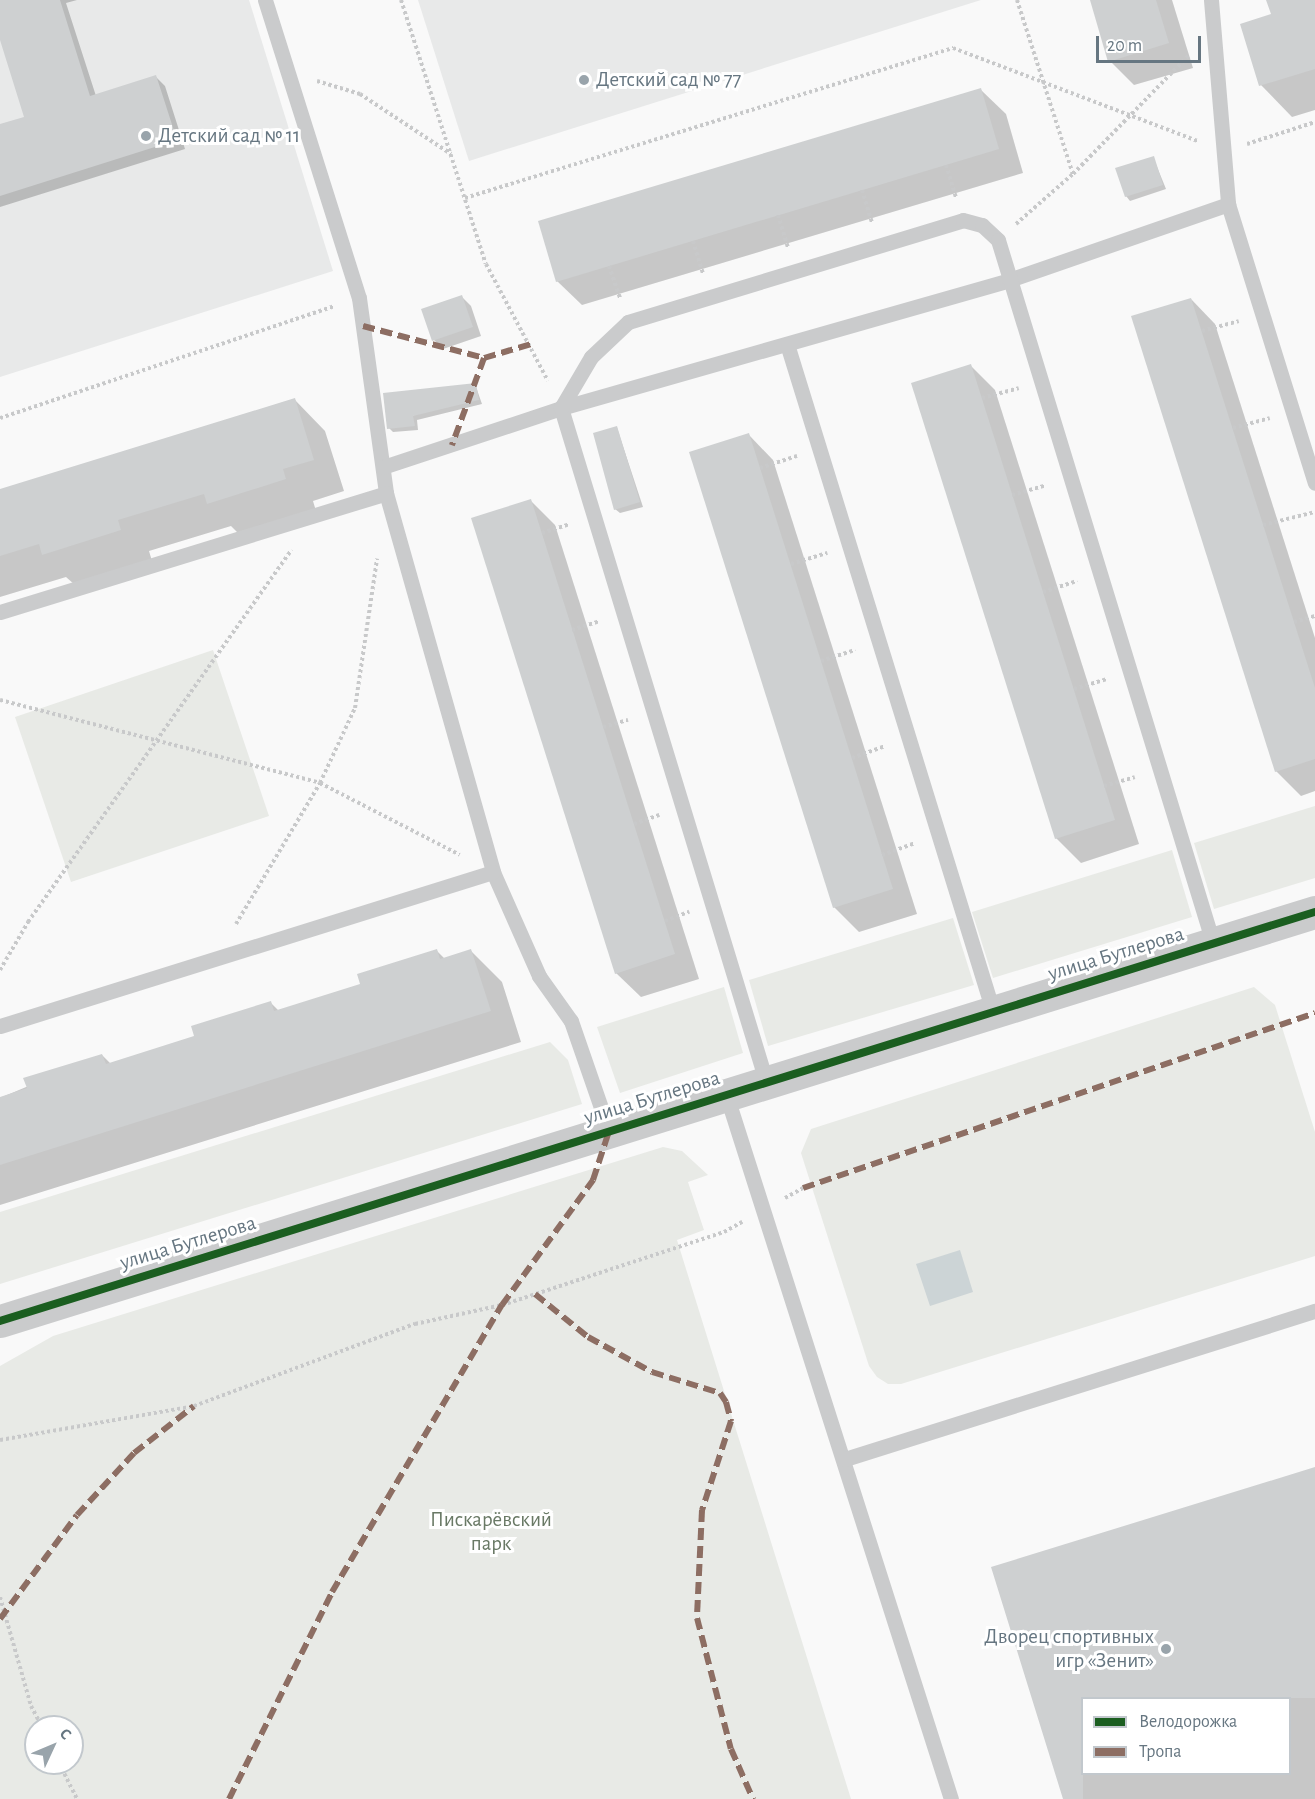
<!DOCTYPE html>
<meta charset="utf-8">
<style>
body{margin:0}
#map{position:relative;width:1315px;height:1799px;overflow:hidden;background:#f9f9f9;font-family:"Alegreya Sans",sans-serif}
div>[style]{position:absolute}
.built>*{inset:0;background:#e8e9e9}
.green>*{inset:0;background:#e8eae6}
.water>*{inset:0;background:#ccd4d6}
.shadow>*{inset:0;background:#0003}
.building>*{inset:0;background:#ced0d1}
.path>*{height:4px;margin-top:-2px;transform-origin:0;background:repeating-linear-gradient(90deg,#c8c9ca 0 3px,transparent 0 6px)}
.service>*{height:15px;margin:-7.5px;padding:0 7.5px;transform-origin:7.5px;border-radius:7.5px;background:#cacbcc}
.tertiary>*{height:33px;margin:-16.5px;padding:0 16.5px;transform-origin:16.5px;border-radius:16.5px;background:#cacbcc}
.quiet>*{height:6px;margin-top:-3px;transform-origin:0;background:repeating-linear-gradient(90deg,#8d6e63 0 12px,transparent 0 18px)}
.cycleway>*{height:8px;margin:-4px;padding:0 4px;transform-origin:4px;border-radius:4px;background:#1b5e20}
.dots>*{width:16px;height:16px;translate:-50% -50%;box-sizing:border-box;border:3px solid #fff;border-radius:50%}
span{translate:-50% -50%;white-space:nowrap;text-align:center;line-height:1.15;-webkit-text-stroke:6px #fff;paint-order:stroke}
.poi-label{font-size:21px;color:#667681}
.left{translate:0 -50%;text-align:left}
.right{translate:-100% -50%;text-align:right}
.street-label{font-size:21px;color:#667681}
.park-label{font-size:21px;color:#697965}
.legend{position:absolute;left:1081px;top:1697px;width:210px;height:78px;box-sizing:border-box;background:#fff;border:2px solid #c2c8cd;margin:0;padding:8px 10px;list-style:none;font-size:18px;color:#667681}
.legend li{display:flex;align-items:center;gap:12px;height:30px}
.legend b{width:30px;border:2px solid #c2c8cd}
.north{position:absolute;left:24px;top:1715px;width:60px;height:60px;box-sizing:border-box;background:#fff;border:2px solid #c2c8cd;border-radius:50%;rotate:46deg;font-size:16px;font-weight:700;line-height:24px;text-align:center;color:#667681}
.north::after{content:'';display:block;margin:auto;width:21px;height:27px;background:#99a4ab;clip-path:polygon(50% 0,100% 100%,50% 72%,0 100%)}
.scale{position:absolute;left:1096px;top:36px;width:105px;height:27px;box-sizing:border-box;border:3px solid #667681;border-top:0;padding-left:8px;font-size:18px;line-height:21px;white-space:nowrap;color:#667681;-webkit-text-stroke:4px #fff;paint-order:stroke}
</style>
<div id="map">
<div class="built">
<i style="clip-path:polygon(0 0,249px 0,333px 271px,0 377px)"></i>
<i style="clip-path:polygon(418px 0,981px 0,469px 161px)"></i>
</div>
<div class="green">
<i style="clip-path:polygon(213px 650px,269px 816px,71px 882px,15px 717px)"></i>
<i style="clip-path:polygon(1315px 806px,1315px 878px,1214px 909px,1194px 843px)"></i>
<i style="clip-path:polygon(1172px 850px,1192px 917px,993px 978px,972px 912px)"></i>
<i style="clip-path:polygon(953px 918px,974px 985px,768px 1046px,749px 980px)"></i>
<i style="clip-path:polygon(724px 987px,743px 1053px,620px 1093px,597px 1027px)"></i>
<i style="clip-path:polygon(1254px 987px,1275px 1005px,1315px 1132px,1315px 1256px,901px 1384px,888px 1384px,877px 1377px,869px 1366px,801px 1153px,811px 1129px)"></i>
<i style="clip-path:polygon(550px 1042px,568px 1060px,582px 1104px,0 1284px,0 1212px)"></i>
<i style="clip-path:polygon(evenodd,663px 1147px,682px 1151px,708px 1175px,688px 1182px,704px 1230px,677px 1240px,851px 1799px,0 1799px,0 1366px,53px 1336px,663px 1147px,36px 1727px,72px 1727px,72px 1763px,36px 1763px,36px 1727px)"></i>
</div>
<div class="water">
<i style="clip-path:polygon(960px 1250px,973px 1292px,930px 1306px,916px 1264px)"></i>
</div>
<div class="shadow">
<i style="clip-path:polygon(0 0,77px 0,66px 3px,96px 96px,156px 77px,165px 86px,185px 149px,0 207px,0 126px,26px 118px,0 35px)"></i>
<i style="clip-path:polygon(1091px 0,1172px 0,1193px 68px,1134px 85px,1110px 61px)"></i>
<i style="clip-path:polygon(1287px 0,1315px 0,1315px 110px,1292px 117px,1261px 85px,1273px 15px)"></i>
<i style="clip-path:polygon(981px 90px,1006px 114px,1023px 173px,582px 305px,557px 281px)"></i>
<i style="clip-path:polygon(1153px 157px,1166px 189px,1130px 201px,1126px 196px)"></i>
<i style="clip-path:polygon(462px 297px,471px 306px,481px 336px,443px 349px,434px 340px)"></i>
<i style="clip-path:polygon(1191px 299px,1215px 324px,1315px 638px,1315px 791px,1301px 796px,1276px 771px)"></i>
<i style="clip-path:polygon(971px 366px,995px 390px,1139px 844px,1081px 863px,1056px 838px)"></i>
<i style="clip-path:polygon(475px 384px,482px 404px,417px 420px,418px 430px,393px 432px,389px 428px)"></i>
<i style="clip-path:polygon(294px 399px,325px 431px,344px 491px,313px 501px,316px 511px,239px 534px,231px 526px,149px 551px,152px 561px,75px 585px,66px 577px,0 597px,0 490px)"></i>
<i style="clip-path:polygon(617px 428px,643px 507px,620px 513px,615px 509px)"></i>
<i style="clip-path:polygon(749px 435px,773px 460px,917px 914px,859px 932px,834px 907px)"></i>
<i style="clip-path:polygon(531px 501px,555px 525px,699px 979px,641px 997px,616px 973px)"></i>
<i style="clip-path:polygon(436px 950px,445px 959px,471px 951px,502px 982px,521px 1042px,0 1205px,0 1098px,102px 1055px,111px 1064px,196px 1037px,270px 1002px,279px 1011px,362px 985px)"></i>
<i style="clip-path:polygon(evenodd,1315px 1468px,1315px 1799px,1065px 1799px,993px 1568px,1315px 1468px,1082px 1698px,1290px 1698px,1290px 1774px,1082px 1774px,1082px 1698px)"></i>
</div>
<div class="building">
<i style="clip-path:polygon(0 0,60px 0,90px 96px,156px 75px,177px 140px,0 196px,0 124px,24px 117px,0 40px)"></i>
<i style="clip-path:polygon(1090px 0,1156px 0,1169px 43px,1108px 62px)"></i>
<i style="clip-path:polygon(1266px 0,1315px 0,1315px 69px,1259px 86px,1240px 24px,1271px 14px)"></i>
<i style="clip-path:polygon(981px 88px,999px 149px,556px 282px,538px 221px)"></i>
<i style="clip-path:polygon(1154px 156px,1163px 185px,1125px 197px,1115px 168px)"></i>
<i style="clip-path:polygon(462px 295px,473px 327px,432px 341px,421px 309px)"></i>
<i style="clip-path:polygon(1191px 298px,1315px 688px,1315px 759px,1275px 772px,1131px 316px)"></i>
<i style="clip-path:polygon(971px 364px,1115px 820px,1055px 839px,911px 383px)"></i>
<i style="clip-path:polygon(476px 383px,479px 400px,413px 416px,415px 426px,387px 429px,383px 393px)"></i>
<i style="clip-path:polygon(295px 398px,314px 460px,283px 469px,286px 479px,207px 504px,204px 494px,118px 520px,121px 530px,42px 555px,39px 544px,0 556px,0 489px)"></i>
<i style="clip-path:polygon(617px 426px,640px 502px,614px 510px,593px 433px)"></i>
<i style="clip-path:polygon(749px 433px,893px 889px,833px 908px,689px 452px)"></i>
<i style="clip-path:polygon(531px 499px,675px 954px,615px 974px,471px 518px)"></i>
<i style="clip-path:polygon(437px 949px,440px 959px,471px 949px,491px 1011px,0 1165px,0 1097px,27px 1088px,23px 1078px,102px 1054px,106px 1064px,194px 1036px,191px 1026px,271px 1001px,274px 1011px,360px 984px,357px 974px)"></i>
<i style="clip-path:polygon(1315px 1467px,1315px 1698px,1083px 1698px,1083px 1799px,1063px 1799px,991px 1567px)"></i>
</div>
<div class="path">
<i style="left:401px;top:0;width:277px;rotate:72.2deg"></i>
<i style="left:486px;top:264px;width:132px;rotate:62.1deg"></i>
<i style="left:1017px;top:0;width:183px;rotate:72.2deg"></i>
<i style="left:317px;top:81px;width:45px;rotate:16.8deg"></i>
<i style="left:360px;top:94px;width:109px;rotate:33.4deg"></i>
<i style="left:1247px;top:144px;width:71px;rotate:-17.9deg"></i>
<i style="left:946px;top:165px;width:34px;rotate:73deg"></i>
<i style="left:862px;top:190px;width:34px;rotate:73deg"></i>
<i style="left:465px;top:198px;width:511px;rotate:-17.09deg"></i>
<i style="left:953px;top:48px;width:262px;rotate:20.8deg"></i>
<i style="left:778px;top:215px;width:34px;rotate:73deg"></i>
<i style="left:1016px;top:224px;width:76px;rotate:-41.3deg"></i>
<i style="left:1073px;top:174px;width:166px;rotate:-45.7deg"></i>
<i style="left:693px;top:241px;width:34px;rotate:73deg"></i>
<i style="left:609px;top:266px;width:34px;rotate:71deg"></i>
<i style="left:1202px;top:331px;width:38px;rotate:-15deg"></i>
<i style="left:982px;top:398px;width:38px;rotate:-15deg"></i>
<i style="left:0;top:418px;width:353px;rotate:-18.5deg"></i>
<i style="left:1233px;top:428px;width:38px;rotate:-15deg"></i>
<i style="left:760px;top:468px;width:39px;rotate:-18deg"></i>
<i style="left:1012px;top:495px;width:35px;rotate:-16deg"></i>
<i style="left:1263px;top:525px;width:54px;rotate:-14deg"></i>
<i style="left:542px;top:533px;width:29px;rotate:-18deg"></i>
<i style="left:791px;top:564px;width:38px;rotate:-17deg"></i>
<i style="left:1043px;top:592px;width:36px;rotate:-18deg"></i>
<i style="left:1294px;top:622px;width:22px;rotate:-16deg"></i>
<i style="left:572px;top:630px;width:29px;rotate:-18deg"></i>
<i style="left:821px;top:661px;width:36px;rotate:-18deg"></i>
<i style="left:1074px;top:689px;width:34px;rotate:-17deg"></i>
<i style="left:0;top:700px;width:331px;rotate:14.5deg"></i>
<i style="left:320px;top:783px;width:157px;rotate:27.2deg"></i>
<i style="left:603px;top:727px;width:26px;rotate:-16deg"></i>
<i style="left:852px;top:758px;width:35px;rotate:-20deg"></i>
<i style="left:1104px;top:786px;width:32px;rotate:-16deg"></i>
<i style="left:634px;top:824px;width:27px;rotate:-20deg"></i>
<i style="left:882px;top:855px;width:35px;rotate:-20deg"></i>
<i style="left:665px;top:921px;width:26px;rotate:-21deg"></i>
<i style="left:236px;top:924px;width:164px;rotate:-59.2deg"></i>
<i style="left:320px;top:783px;width:83px;rotate:-65deg"></i>
<i style="left:355px;top:708px;width:151px;rotate:-81.6deg"></i>
<i style="left:0;top:970px;width:56px;rotate:-59.7deg"></i>
<i style="left:28px;top:922px;width:456px;rotate:-54.7deg"></i>
<i style="left:785px;top:1198px;width:21px;rotate:-29deg"></i>
<i style="left:0;top:1440px;width:197px;rotate:-9.9deg"></i>
<i style="left:194px;top:1406px;width:236px;rotate:-20.4deg"></i>
<i style="left:415px;top:1324px;width:89px;rotate:-12.3deg"></i>
<i style="left:502px;top:1305px;width:234px;rotate:-18.2deg"></i>
<i style="left:724px;top:1232px;width:21px;rotate:-29deg"></i>
<i style="left:0;top:1597px;width:113px;rotate:74.1deg"></i>
<i style="left:31px;top:1706px;width:24px;rotate:62deg"></i>
<i style="left:59px;top:1763px;width:40px;rotate:63.4deg"></i>
</div>
<div class="service">
<i style="left:265px;top:0;width:312px;rotate:72.5deg"></i>
<i style="left:359px;top:298px;width:197px;rotate:82.1deg"></i>
<i style="left:386px;top:493px;width:394px;rotate:74.2deg"></i>
<i style="left:493px;top:872px;width:114px;rotate:66.1deg"></i>
<i style="left:539px;top:976px;width:55px;rotate:54.6deg"></i>
<i style="left:571px;top:1021px;width:116px;rotate:70.9deg"></i>
<i style="left:1211px;top:0;width:205px;rotate:85.2deg"></i>
<i style="left:1228px;top:204px;width:292px;rotate:72.7deg"></i>
<i style="left:787px;top:344px;width:698px;rotate:72.84deg"></i>
<i style="left:383px;top:467px;width:188px;rotate:-18.3deg"></i>
<i style="left:561px;top:408px;width:466px;rotate:-15.9deg"></i>
<i style="left:1009px;top:280px;width:232px;rotate:-19.1deg"></i>
<i style="left:0;top:612px;width:404px;rotate:-17.1deg"></i>
<i style="left:0;top:1026px;width:516px;rotate:-17.35deg"></i>
<i style="left:766px;top:1081px;width:704px;rotate:-106.94deg"></i>
<i style="left:561px;top:408px;width:59px;rotate:-59.5deg"></i>
<i style="left:591px;top:357px;width:51px;rotate:-43.4deg"></i>
<i style="left:628px;top:322px;width:350px;rotate:-16.9deg"></i>
<i style="left:963px;top:220px;width:20px;rotate:15deg"></i>
<i style="left:982px;top:225px;width:22px;rotate:43deg"></i>
<i style="left:998px;top:240px;width:735px;rotate:72.99deg"></i>
<i style="left:726px;top:1094px;width:740px;rotate:72.3deg"></i>
<i style="left:845px;top:1459px;width:493px;rotate:-17.5deg"></i>
</div>
<div class="tertiary">
<i style="left:0;top:1321px;width:1377px;rotate:-17.28deg"></i>
</div>
<div class="quiet">
<i style="left:363px;top:326px;width:125px;rotate:14.8deg"></i>
<i style="left:484px;top:358px;width:93px;rotate:110.2deg"></i>
<i style="left:484px;top:358px;width:49px;rotate:-16.6deg"></i>
<i style="left:803px;top:1188px;width:541px;rotate:-18.87deg"></i>
<i style="left:535px;top:1294px;width:68px;rotate:39.1deg"></i>
<i style="left:588px;top:1337px;width:73px;rotate:28.7deg"></i>
<i style="left:652px;top:1372px;width:71px;rotate:17.2deg"></i>
<i style="left:720px;top:1393px;width:11px;rotate:56deg"></i>
<i style="left:726px;top:1402px;width:20px;rotate:75deg"></i>
<i style="left:731px;top:1421px;width:94px;rotate:108deg"></i>
<i style="left:702px;top:1510px;width:108px;rotate:92.7deg"></i>
<i style="left:697px;top:1618px;width:135px;rotate:75.5deg"></i>
<i style="left:731px;top:1749px;width:55px;rotate:66.3deg"></i>
<i style="left:0;top:1619px;width:129px;rotate:-53.5deg"></i>
<i style="left:77px;top:1515px;width:84px;rotate:-47.4deg"></i>
<i style="left:134px;top:1453px;width:76px;rotate:-38.1deg"></i>
<i style="left:229px;top:1799px;width:231px;rotate:-63.5deg"></i>
<i style="left:332px;top:1592px;width:334px;rotate:-59.4deg"></i>
<i style="left:502px;top:1305px;width:155px;rotate:-53.9deg"></i>
<i style="left:593px;top:1180px;width:52px;rotate:-71.9deg"></i>
</div>
<div class="cycleway">
<i style="left:0;top:1321px;width:1377px;rotate:-17.28deg"></i>
</div>
<div class="dots">
<i style="left:584px;top:80px;background:#99a4ab"></i>
<i style="left:146px;top:136px;background:#99a4ab"></i>
<i style="left:1166px;top:1649px;background:#99a4ab"></i>
</div>
<div class="poi-label">
<span class="left" style="left:596px;top:80px">Детский сад № 77</span>
<span class="left" style="left:158px;top:136px">Детский сад № 11</span>
<span class="right" style="left:1154px;top:1649px">Дворец спортивных<br>игр «Зенит»</span>
</div>
<div class="street-label">
<span style="left:1116px;top:954px;rotate:-17deg">улица Бутлерова</span>
<span style="left:652px;top:1098px;rotate:-17deg">улица Бутлерова</span>
<span style="left:188px;top:1243px;rotate:-17deg">улица Бутлерова</span>
</div>
<div class="park-label">
<span style="left:491px;top:1532px">Пискарёвский<br>парк</span>
</div>
<ul class="legend">
<li><b style="height:8px;background:#1b5e20"></b>Велодорожка</li>
<li><b style="height:8px;background:#8d6e63"></b>Тропа</li>
</ul>
<div class="north">С</div>
<div class="scale">20 m</div>
</div>
